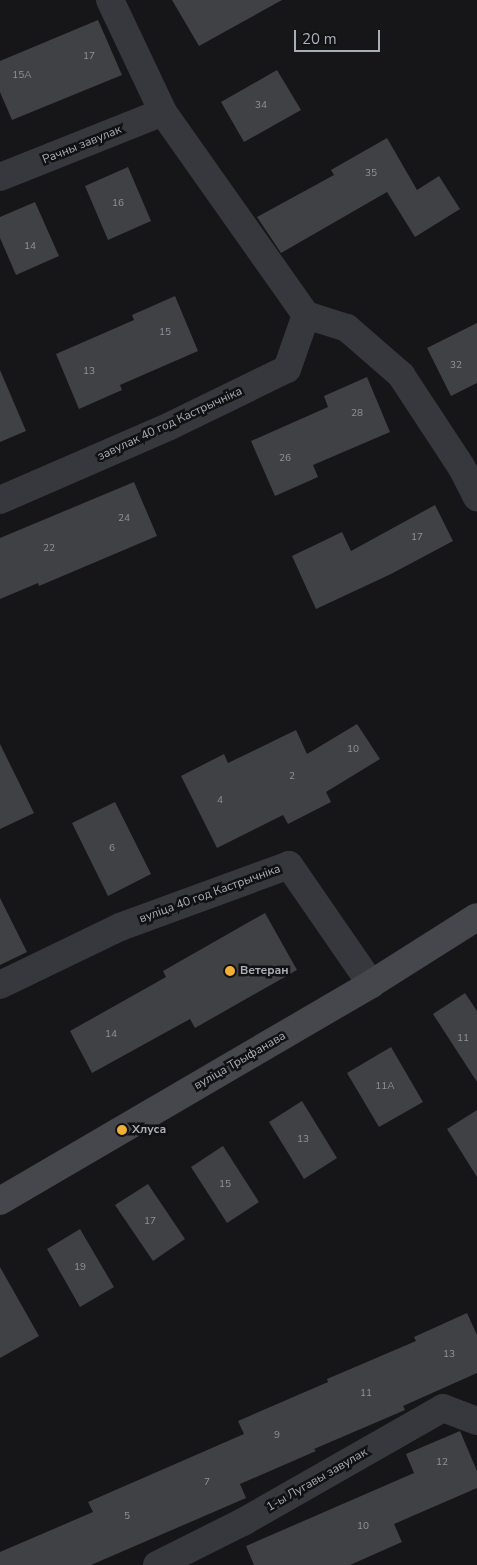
<!DOCTYPE html>
<meta charset="utf-8">
<style>
body{margin:0}
#map{position:relative;width:477px;height:1565px;overflow:hidden;background:#161618;font-family:"Nunito Sans",sans-serif}
div>[style]{position:absolute}
.building>*{inset:0;background:#404145}
.street>*{height:28px;margin:-14px;padding:0 14px;transform-origin:14px;border-radius:14px;background:#37383d}
.secondary>*{height:28px;margin:-14px;padding:0 14px;transform-origin:14px;border-radius:14px;background:#45474d}
.dots>*{width:14px;height:14px;translate:-50% -50%;box-sizing:border-box;border:2px solid #111113;border-radius:50%}
span{translate:-50% -50%;white-space:nowrap;text-align:center;line-height:1.15;-webkit-text-stroke:5px #111113;paint-order:stroke}
.number-label{font-size:10px;color:#8e929b}
.number-label span{-webkit-text-stroke-width:0}
.street-label{font-size:12px;color:#a8adb8}
.poi-label{font-size:12px;color:#a8adb8;font-weight:700}
.left{translate:0 -50%;text-align:left}
.scale{position:absolute;left:294px;top:30px;width:86px;height:22px;box-sizing:border-box;border:2px solid #a8adb8;border-top:0;padding-left:6px;font-size:15px;line-height:18px;white-space:nowrap;color:#a8adb8;-webkit-text-stroke:4px #111113;paint-order:stroke}
</style>
<div id="map">
<div class="building">
<i style="clip-path:polygon(172px 0,282px 0,199px 46px)"></i>
<i style="clip-path:polygon(98px 20px,122px 75px,12px 120px,0 92px,0 61px)"></i>
<i style="clip-path:polygon(277px 70px,301px 110px,244px 142px,221px 102px)"></i>
<i style="clip-path:polygon(387px 138px,417px 190px,439px 176px,460px 209px,415px 237px,387px 192px,281px 253px,257px 217px,334px 175px,331px 170px)"></i>
<i style="clip-path:polygon(128px 167px,151px 221px,108px 240px,85px 186px)"></i>
<i style="clip-path:polygon(35px 202px,59px 256px,16px 275px,0 238px,0 217px)"></i>
<i style="clip-path:polygon(175px 296px,198px 351px,120px 385px,122px 390px,79px 409px,56px 354px,134px 320px,132px 315px)"></i>
<i style="clip-path:polygon(477px 323px,477px 383px,451px 396px,427px 348px)"></i>
<i style="clip-path:polygon(0 370px,26px 431px,0 442px)"></i>
<i style="clip-path:polygon(367px 377px,390px 432px,313px 465px,318px 477px,275px 496px,251px 441px,328px 407px,324px 396px)"></i>
<i style="clip-path:polygon(134px 482px,157px 536px,39px 586px,38px 583px,0 599px,0 538px)"></i>
<i style="clip-path:polygon(435px 505px,453px 541px,391px 574px,316px 609px,292px 556px,342px 532px,351px 551px)"></i>
<i style="clip-path:polygon(357px 724px,380px 759px,326px 792px,331px 802px,288px 824px,283px 815px,217px 848px,181px 776px,224px 754px,228px 763px,296px 730px,307px 754px)"></i>
<i style="clip-path:polygon(0 744px,34px 813px,0 829px)"></i>
<i style="clip-path:polygon(115px 802px,151px 874px,108px 896px,72px 823px)"></i>
<i style="clip-path:polygon(0 898px,27px 952px,0 965px)"></i>
<i style="clip-path:polygon(265px 913px,297px 970px,195px 1028px,190px 1019px,92px 1073px,70px 1031px,166px 977px,163px 971px)"></i>
<i style="clip-path:polygon(465px 993px,477px 1011px,477px 1082px,433px 1014px)"></i>
<i style="clip-path:polygon(391px 1047px,423px 1102px,379px 1127px,347px 1073px)"></i>
<i style="clip-path:polygon(302px 1101px,337px 1158px,304px 1179px,269px 1122px)"></i>
<i style="clip-path:polygon(477px 1110px,477px 1177px,447px 1129px)"></i>
<i style="clip-path:polygon(223px 1146px,259px 1202px,227px 1223px,191px 1167px)"></i>
<i style="clip-path:polygon(148px 1184px,185px 1239px,153px 1261px,115px 1205px)"></i>
<i style="clip-path:polygon(80px 1229px,114px 1287px,80px 1307px,47px 1249px)"></i>
<i style="clip-path:polygon(0 1267px,39px 1336px,0 1358px)"></i>
<i style="clip-path:polygon(467px 1313px,477px 1335px,477px 1373px,403px 1406px,405px 1410px,314px 1449px,316px 1451px,240px 1484px,246px 1498px,91px 1565px,0 1565px,0 1552px,93px 1512px,88px 1502px,244px 1434px,238px 1421px,328px 1382px,327px 1379px,416px 1341px,414px 1337px)"></i>
<i style="clip-path:polygon(460px 1431px,477px 1471px,477px 1488px,394px 1524px,402px 1542px,350px 1565px,254px 1565px,246px 1546px,414px 1473px,406px 1454px)"></i>
</div>
<div class="street">
<i style="left:0;top:177px;width:175px;rotate:-21.7deg"></i>
<i style="left:306px;top:315px;width:43px;rotate:17.6deg"></i>
<i style="left:347px;top:328px;width:72px;rotate:41deg"></i>
<i style="left:401px;top:375px;width:111px;rotate:56.7deg"></i>
<i style="left:462px;top:468px;width:33px;rotate:63deg"></i>
<i style="left:0;top:500px;width:185px;rotate:-23.5deg"></i>
<i style="left:170px;top:426px;width:130px;rotate:-26deg"></i>
<i style="left:287px;top:369px;width:57px;rotate:-70.6deg"></i>
<i style="left:306px;top:315px;width:248px;rotate:-125.2deg"></i>
<i style="left:163px;top:112px;width:124px;rotate:-115.3deg"></i>
<i style="left:0;top:985px;width:133px;rotate:-25.8deg"></i>
<i style="left:120px;top:927px;width:180px;rotate:-20.1deg"></i>
<i style="left:289px;top:865px;width:145px;rotate:55.4deg"></i>
<i style="left:157px;top:1565px;width:96px;rotate:-26.6deg"></i>
<i style="left:243px;top:1522px;width:230px;rotate:-29.7deg"></i>
<i style="left:443px;top:1408px;width:36px;rotate:21deg"></i>
</div>
<div class="secondary">
<i style="left:0;top:1201px;width:430px;rotate:-30.3deg"></i>
<i style="left:371px;top:984px;width:125px;rotate:-32.3deg"></i>
</div>
<div class="dots">
<i style="left:230px;top:971px;background:#f2b134"></i>
<i style="left:122px;top:1130px;background:#f2b134"></i>
</div>
<div class="number-label">
<span style="left:89px;top:57px">17</span>
<span style="left:22px;top:76px">15А</span>
<span style="left:261px;top:106px">34</span>
<span style="left:371px;top:174px">35</span>
<span style="left:118px;top:204px">16</span>
<span style="left:30px;top:247px">14</span>
<span style="left:165px;top:333px">15</span>
<span style="left:456px;top:366px">32</span>
<span style="left:89px;top:372px">13</span>
<span style="left:357px;top:414px">28</span>
<span style="left:285px;top:459px">26</span>
<span style="left:124px;top:519px">24</span>
<span style="left:417px;top:538px">17</span>
<span style="left:49px;top:549px">22</span>
<span style="left:353px;top:750px">10</span>
<span style="left:292px;top:777px">2</span>
<span style="left:220px;top:801px">4</span>
<span style="left:112px;top:849px">6</span>
<span style="left:111px;top:1035px">14</span>
<span style="left:463px;top:1039px">11</span>
<span style="left:385px;top:1087px">11А</span>
<span style="left:303px;top:1140px">13</span>
<span style="left:225px;top:1185px">15</span>
<span style="left:150px;top:1222px">17</span>
<span style="left:80px;top:1268px">19</span>
<span style="left:449px;top:1355px">13</span>
<span style="left:366px;top:1394px">11</span>
<span style="left:277px;top:1436px">9</span>
<span style="left:442px;top:1463px">12</span>
<span style="left:207px;top:1483px">7</span>
<span style="left:127px;top:1517px">5</span>
<span style="left:363px;top:1527px">10</span>
</div>
<div class="street-label">
<span style="left:82px;top:145px;rotate:-22deg">Рачны завулак</span>
<span style="left:170px;top:424px;rotate:-25deg">завулак 40 год Кастрычніка</span>
<span style="left:210px;top:894px;rotate:-20deg">вуліца 40 год Кастрычніка</span>
<span style="left:240px;top:1061px;rotate:-30deg">вуліца Трыфанава</span>
<span style="left:317px;top:1480px;rotate:-30deg">1-ы Лугавы завулак</span>
</div>
<div class="poi-label">
<span class="left" style="left:240px;top:971px">Ветеран</span>
<span class="left" style="left:132px;top:1130px">Хлуса</span>
</div>
<div class="scale">20 m</div>
</div>
